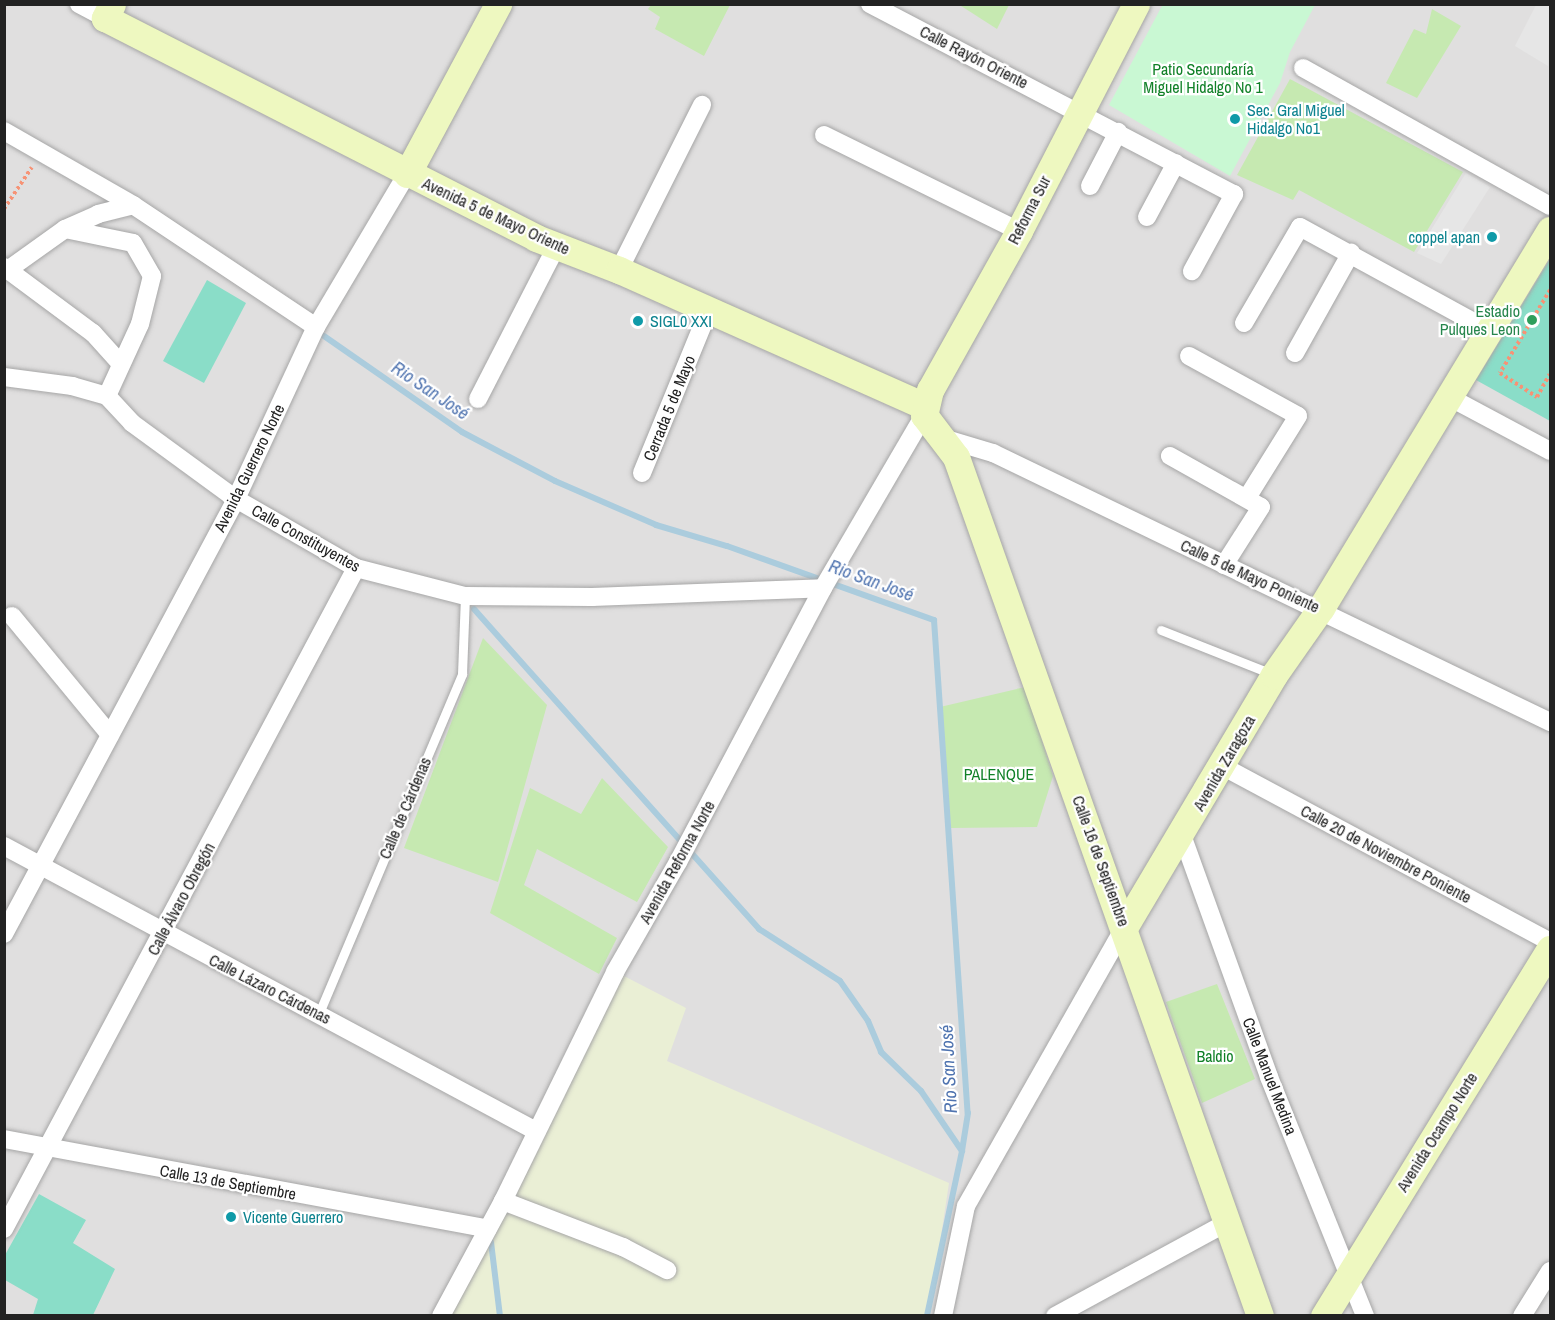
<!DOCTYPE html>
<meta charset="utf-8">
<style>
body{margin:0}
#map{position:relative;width:1555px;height:1320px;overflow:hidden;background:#f2f0e9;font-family:"Archivo Narrow",sans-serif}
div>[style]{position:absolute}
.residential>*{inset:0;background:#e0dfdf}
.farmland>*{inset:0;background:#eaefd5}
.grass>*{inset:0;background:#c6e9b1}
.park>*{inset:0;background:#c9f8d3}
.pitch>*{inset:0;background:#8addc8}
.parking>*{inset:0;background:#e6e6e6}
.stream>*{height:6px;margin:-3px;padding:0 3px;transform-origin:3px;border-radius:3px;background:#abccdd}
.path>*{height:4px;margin-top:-2px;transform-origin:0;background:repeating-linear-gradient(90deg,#f69376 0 3px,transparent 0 6px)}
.roads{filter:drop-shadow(0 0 2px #a6a6a6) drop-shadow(0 0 2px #a6a6a6)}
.lane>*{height:9px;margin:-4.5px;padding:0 4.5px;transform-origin:4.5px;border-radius:4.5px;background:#fff}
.street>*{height:18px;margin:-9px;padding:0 9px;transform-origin:9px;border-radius:9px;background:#fff}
.secondary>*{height:27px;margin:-13.5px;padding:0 13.5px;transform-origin:13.5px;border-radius:13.5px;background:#eef8c0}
.dots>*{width:16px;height:16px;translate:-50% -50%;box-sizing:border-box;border:3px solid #fff;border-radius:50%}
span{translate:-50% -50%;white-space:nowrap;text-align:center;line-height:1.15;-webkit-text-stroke:4.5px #fff;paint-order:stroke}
.street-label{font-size:16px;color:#222}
.park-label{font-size:16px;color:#108027}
.culture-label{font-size:16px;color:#0d838f}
.left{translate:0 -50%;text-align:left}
.right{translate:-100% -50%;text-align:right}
.leisure-label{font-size:16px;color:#27864d}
.water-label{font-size:18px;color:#5074b0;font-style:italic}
.frame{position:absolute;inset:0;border:6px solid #222;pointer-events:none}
</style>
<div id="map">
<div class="residential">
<i style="clip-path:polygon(5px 5px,1550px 5px,1550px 1315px,5px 1315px)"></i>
</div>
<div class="farmland">
<i style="clip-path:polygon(622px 975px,686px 1008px,667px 1061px,949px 1183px,929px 1315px,445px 1316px)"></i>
</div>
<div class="grass">
<i style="clip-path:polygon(958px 4px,1009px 4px,1009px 5px,997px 29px)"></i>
<i style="clip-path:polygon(651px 5px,730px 4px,730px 5px,704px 56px,655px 29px,660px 17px,648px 9px)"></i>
<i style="clip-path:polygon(1432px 9px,1461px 26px,1417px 98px,1386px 83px,1414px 29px,1426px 34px)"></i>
<i style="clip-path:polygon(1290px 79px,1463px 172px,1414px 252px,1299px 190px,1293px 200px,1237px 175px)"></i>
<i style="clip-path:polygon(483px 638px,547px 705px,498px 882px,404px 848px)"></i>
<i style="clip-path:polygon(1025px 687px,1053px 776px,1037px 827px,951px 828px,940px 707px)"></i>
<i style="clip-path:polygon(602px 778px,668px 847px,637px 902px,537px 849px,524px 885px,617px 938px,599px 974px,490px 913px,530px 788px,581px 814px)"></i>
<i style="clip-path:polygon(1217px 984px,1255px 1079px,1202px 1103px,1166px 1002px)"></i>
</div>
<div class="park">
<i style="clip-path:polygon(1163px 4px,1315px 5px,1290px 52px,1280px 83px,1230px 176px,1109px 105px)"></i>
</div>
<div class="pitch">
<i style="clip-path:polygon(1550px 259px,1550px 421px,1476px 380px)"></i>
<i style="clip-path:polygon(207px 280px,246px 303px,204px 383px,163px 361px)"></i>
<i style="clip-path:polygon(39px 1194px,86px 1220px,73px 1243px,115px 1269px,93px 1315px,33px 1315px,38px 1299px,5px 1280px,5px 1255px)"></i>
</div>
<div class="parking">
<i style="clip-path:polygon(1536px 5px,1550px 5px,1548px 66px,1515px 46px)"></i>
<i style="clip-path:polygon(1466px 173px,1490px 187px,1441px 264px,1417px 253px)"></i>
</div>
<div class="stream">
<i style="left:324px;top:336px;width:168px;rotate:34.8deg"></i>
<i style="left:462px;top:432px;width:105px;rotate:27.8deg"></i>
<i style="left:555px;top:481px;width:110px;rotate:23.5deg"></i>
<i style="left:656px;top:525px;width:74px;rotate:16.5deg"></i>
<i style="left:727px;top:546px;width:220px;rotate:19.7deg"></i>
<i style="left:934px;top:620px;width:494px;rotate:86.1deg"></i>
<i style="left:968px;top:1113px;width:38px;rotate:99deg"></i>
<i style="left:474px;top:609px;width:429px;rotate:48.3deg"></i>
<i style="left:759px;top:929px;width:96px;rotate:32.7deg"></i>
<i style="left:840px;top:981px;width:49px;rotate:55deg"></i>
<i style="left:868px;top:1021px;width:34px;rotate:67deg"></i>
<i style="left:881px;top:1052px;width:56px;rotate:44.3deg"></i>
<i style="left:921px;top:1091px;width:73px;rotate:55.7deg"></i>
<i style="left:962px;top:1151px;width:169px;rotate:102deg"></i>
<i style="left:491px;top:1242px;width:75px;rotate:83.1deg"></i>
</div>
<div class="path">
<i style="left:4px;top:209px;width:50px;rotate:-56.3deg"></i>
<i style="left:1550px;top:290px;width:97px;rotate:121.1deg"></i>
<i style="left:1500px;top:373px;width:44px;rotate:33deg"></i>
<i style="left:1537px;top:397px;width:26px;rotate:-61deg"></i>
</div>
<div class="roads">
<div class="lane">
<i style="left:1161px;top:630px;width:119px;rotate:21.6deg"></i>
<i style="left:319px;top:1013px;width:368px;rotate:-67.1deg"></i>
<i style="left:462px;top:674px;width:78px;rotate:-87.8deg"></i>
</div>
<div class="street">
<i style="left:79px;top:4px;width:30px;rotate:28deg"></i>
<i style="left:870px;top:4px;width:411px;rotate:27.6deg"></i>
<i style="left:1234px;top:194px;width:88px;rotate:118.6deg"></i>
<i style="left:1303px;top:68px;width:283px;rotate:29.2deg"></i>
<i style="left:4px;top:131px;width:149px;rotate:29.8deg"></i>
<i style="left:133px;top:205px;width:220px;rotate:33.7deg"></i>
<i style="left:824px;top:135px;width:217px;rotate:26.2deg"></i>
<i style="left:1090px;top:186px;width:61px;rotate:-62.6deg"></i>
<i style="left:1147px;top:217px;width:61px;rotate:-61.8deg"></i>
<i style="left:65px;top:229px;width:69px;rotate:11.6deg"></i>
<i style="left:133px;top:243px;width:38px;rotate:60deg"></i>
<i style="left:152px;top:276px;width:49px;rotate:104deg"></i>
<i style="left:140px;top:324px;width:79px;rotate:114.6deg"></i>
<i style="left:4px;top:267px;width:111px;rotate:36.6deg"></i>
<i style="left:93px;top:333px;width:40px;rotate:48deg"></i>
<i style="left:9px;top:269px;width:69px;rotate:-35.5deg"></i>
<i style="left:65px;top:229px;width:36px;rotate:-24deg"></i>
<i style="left:98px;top:214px;width:36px;rotate:-14deg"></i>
<i style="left:619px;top:270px;width:185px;rotate:-63.3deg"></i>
<i style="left:1244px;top:323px;width:111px;rotate:-59.7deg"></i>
<i style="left:1300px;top:227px;width:217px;rotate:28.7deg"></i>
<i style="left:1295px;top:353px;width:115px;rotate:-60.8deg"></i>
<i style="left:1189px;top:356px;width:124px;rotate:28.8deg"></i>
<i style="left:1298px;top:416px;width:97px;rotate:121.9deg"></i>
<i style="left:4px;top:377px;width:69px;rotate:7.5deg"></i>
<i style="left:72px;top:386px;width:36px;rotate:16deg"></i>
<i style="left:107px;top:396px;width:37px;rotate:47deg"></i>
<i style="left:132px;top:423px;width:129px;rotate:36.2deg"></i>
<i style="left:236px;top:499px;width:138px;rotate:29.9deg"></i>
<i style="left:356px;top:568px;width:113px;rotate:14.4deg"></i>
<i style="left:465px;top:596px;width:127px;rotate:0.5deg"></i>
<i style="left:592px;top:597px;width:231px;rotate:-2.2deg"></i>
<i style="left:1449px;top:397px;width:115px;rotate:28.1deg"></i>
<i style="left:478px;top:399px;width:171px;rotate:-62.8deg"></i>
<i style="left:946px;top:439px;width:49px;rotate:16.6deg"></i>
<i style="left:993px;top:453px;width:619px;rotate:25.78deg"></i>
<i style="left:1170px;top:456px;width:104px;rotate:29.3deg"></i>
<i style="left:1261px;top:507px;width:69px;rotate:122.5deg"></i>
<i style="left:642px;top:473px;width:176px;rotate:-67.7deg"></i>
<i style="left:12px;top:616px;width:154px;rotate:50.5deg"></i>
<i style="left:1222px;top:766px;width:372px;rotate:28.2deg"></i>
<i style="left:1182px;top:835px;width:257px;rotate:70.2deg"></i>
<i style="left:1269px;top:1077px;width:258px;rotate:68.1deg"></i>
<i style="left:4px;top:846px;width:604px;rotate:28.18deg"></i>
<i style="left:4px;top:934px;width:493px;rotate:-61.9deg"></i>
<i style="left:236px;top:499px;width:190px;rotate:-65.1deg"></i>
<i style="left:316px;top:327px;width:178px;rotate:-59.3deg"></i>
<i style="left:4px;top:1139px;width:492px;rotate:10.5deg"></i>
<i style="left:503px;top:1201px;width:129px;rotate:21deg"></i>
<i style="left:623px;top:1247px;width:50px;rotate:27.6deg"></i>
<i style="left:4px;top:1229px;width:749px;rotate:-61.96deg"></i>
<i style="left:441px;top:1316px;width:131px;rotate:-61.7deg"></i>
<i style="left:503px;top:1201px;width:255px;rotate:-63.9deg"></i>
<i style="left:615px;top:972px;width:127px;rotate:-60.2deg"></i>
<i style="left:678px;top:862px;width:310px;rotate:-62.1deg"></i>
<i style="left:823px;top:588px;width:200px;rotate:-59.7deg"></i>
<i style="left:943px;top:1316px;width:112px;rotate:-78.2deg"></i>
<i style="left:966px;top:1206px;width:322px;rotate:-60.4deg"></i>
<i style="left:1055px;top:1316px;width:197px;rotate:-28.5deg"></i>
<i style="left:1522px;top:1316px;width:53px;rotate:-58.1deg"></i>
</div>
<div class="secondary">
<i style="left:112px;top:4px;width:16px;rotate:117deg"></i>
<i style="left:105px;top:18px;width:484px;rotate:27deg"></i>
<i style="left:536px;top:238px;width:89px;rotate:21.1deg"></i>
<i style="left:619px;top:270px;width:334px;rotate:24deg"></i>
<i style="left:1136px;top:4px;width:255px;rotate:117.3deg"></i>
<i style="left:1019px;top:231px;width:182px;rotate:119.2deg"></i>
<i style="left:930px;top:390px;width:26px;rotate:103deg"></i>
<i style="left:924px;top:415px;width:53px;rotate:52.7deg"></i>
<i style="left:956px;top:457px;width:911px;rotate:70.51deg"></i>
<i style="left:407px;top:174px;width:193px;rotate:-61.8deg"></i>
<i style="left:1125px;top:926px;width:292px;rotate:-59.3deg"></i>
<i style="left:1274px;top:675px;width:82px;rotate:-55deg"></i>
<i style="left:1321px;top:608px;width:442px;rotate:-58.8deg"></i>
<i style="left:1324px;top:1316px;width:431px;rotate:-58.4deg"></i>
</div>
</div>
<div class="dots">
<i style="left:1235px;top:119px;background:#0f9aa8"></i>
<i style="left:1492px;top:237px;background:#0f9aa8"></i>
<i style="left:1532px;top:320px;background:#2e9e5b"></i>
<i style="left:638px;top:321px;background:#0f9aa8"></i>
<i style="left:231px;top:1217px;background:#0f9aa8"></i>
</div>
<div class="street-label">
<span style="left:974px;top:57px;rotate:27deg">Calle Rayón Oriente</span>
<span style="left:1029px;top:210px;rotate:-63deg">Reforma Sur</span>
<span style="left:496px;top:216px;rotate:25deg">Avenida 5 de Mayo Oriente</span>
<span style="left:669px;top:408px;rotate:-68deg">Cerrada 5 de Mayo</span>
<span style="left:249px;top:468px;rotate:-64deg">Avenida Guerrero Norte</span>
<span style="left:306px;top:538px;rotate:29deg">Calle Constituyentes</span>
<span style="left:1250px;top:576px;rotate:25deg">Calle 5 de Mayo Poniente</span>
<span style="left:1224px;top:763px;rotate:-60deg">Avenida Zaragoza</span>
<span style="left:405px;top:808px;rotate:-67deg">Calle de Cárdenas</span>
<span style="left:1386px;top:854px;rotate:28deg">Calle 20 de Noviembre Poniente</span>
<span style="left:1101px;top:861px;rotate:70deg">Calle 16 de Septiembre</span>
<span style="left:677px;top:862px;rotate:-61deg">Avenida Reforma Norte</span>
<span style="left:181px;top:899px;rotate:-62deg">Calle Álvaro Obregón</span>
<span style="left:270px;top:989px;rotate:27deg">Calle Lázaro Cárdenas</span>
<span style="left:1270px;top:1076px;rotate:69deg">Calle Manuel Medina</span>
<span style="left:1437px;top:1132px;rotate:-58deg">Avenida Ocampo Norte</span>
<span style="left:228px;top:1182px;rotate:10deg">Calle 13 de Septiembre</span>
</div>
<div class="park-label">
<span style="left:1203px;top:78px">Patio Secundaría<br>Miguel Hidalgo No 1</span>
<span style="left:999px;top:774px">PALENQUE</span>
<span style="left:1215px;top:1056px">Baldio</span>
</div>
<div class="culture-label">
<span class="left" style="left:1247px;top:119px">Sec. Gral Miguel<br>Hidalgo No1</span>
<span class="right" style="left:1480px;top:237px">coppel apan</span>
<span class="left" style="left:650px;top:321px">SIGL0 XXI</span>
<span class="left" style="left:243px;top:1217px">Vicente Guerrero</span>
</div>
<div class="leisure-label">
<span class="right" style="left:1520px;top:320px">Estadio<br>Pulques Leon</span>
</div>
<div class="water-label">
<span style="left:430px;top:391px;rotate:34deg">Rio San José</span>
<span style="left:871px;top:581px;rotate:20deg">Rio San José</span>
<span style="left:949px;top:1069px;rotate:-93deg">Rio San José</span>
</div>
<div class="frame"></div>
</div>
